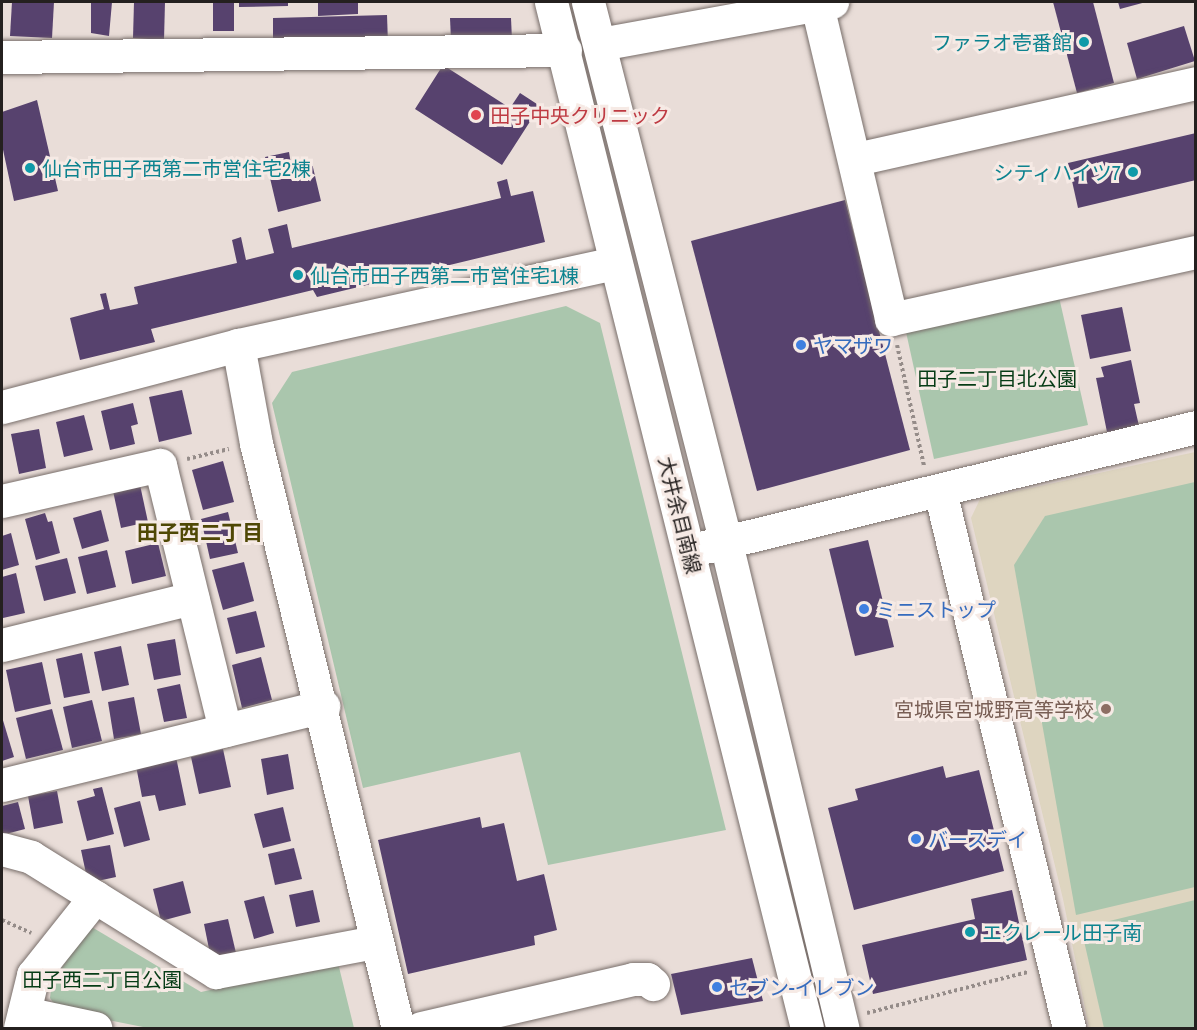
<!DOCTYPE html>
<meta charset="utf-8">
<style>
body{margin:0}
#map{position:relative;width:1197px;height:1030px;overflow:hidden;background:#e9ddd8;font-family:"Archivo Narrow","Noto Sans JP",sans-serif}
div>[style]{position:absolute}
.education>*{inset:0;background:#ded5c0}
.green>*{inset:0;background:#aac6ad}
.building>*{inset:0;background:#57426e}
.path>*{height:4px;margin-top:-2px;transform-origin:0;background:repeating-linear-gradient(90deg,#958c89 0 3px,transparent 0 6px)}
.roads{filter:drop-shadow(0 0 2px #786e6a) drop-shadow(0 0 2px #786e6a)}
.minor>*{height:33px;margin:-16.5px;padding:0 16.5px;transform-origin:16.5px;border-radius:16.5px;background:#fff}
.dots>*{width:16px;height:16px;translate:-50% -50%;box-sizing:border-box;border:3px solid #f6eae5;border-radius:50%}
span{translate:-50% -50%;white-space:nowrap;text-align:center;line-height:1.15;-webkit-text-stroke:6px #f6eae5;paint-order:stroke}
.culture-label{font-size:20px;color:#0d838f}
.right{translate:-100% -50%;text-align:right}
.left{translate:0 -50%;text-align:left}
.health-label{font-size:20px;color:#be3a42}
.shop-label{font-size:20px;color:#366cbe}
.park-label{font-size:20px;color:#063c16}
.street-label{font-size:20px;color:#24201f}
.education-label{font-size:20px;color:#785e54}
.neighbourhood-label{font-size:21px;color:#4f4805;font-weight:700}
.frame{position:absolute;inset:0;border:3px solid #24201f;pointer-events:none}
</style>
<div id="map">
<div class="education">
<i style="clip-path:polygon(1195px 452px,1195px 1028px,1089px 1028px,1063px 899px,971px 518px,980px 499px)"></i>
</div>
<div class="green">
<i style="clip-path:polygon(1059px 297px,1088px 425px,934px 459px,906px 332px)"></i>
<i style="clip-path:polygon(566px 306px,600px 323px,726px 830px,548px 865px,520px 752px,363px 788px,272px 403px,292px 372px)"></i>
<i style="clip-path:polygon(1195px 482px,1195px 887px,1076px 915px,1014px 565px,1045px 516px)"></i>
<i style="clip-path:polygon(1195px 900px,1195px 1028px,1104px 1028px,1081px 928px)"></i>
<i style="clip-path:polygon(90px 926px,201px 992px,338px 963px,354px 1028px,148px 1028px,58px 1010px,50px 998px,52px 982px)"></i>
</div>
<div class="building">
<i style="clip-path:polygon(12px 2px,54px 2px,52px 38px,10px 36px)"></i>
<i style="clip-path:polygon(91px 2px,112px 2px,109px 36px,91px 33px)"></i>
<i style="clip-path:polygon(134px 2px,165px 2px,164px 40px,133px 38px)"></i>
<i style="clip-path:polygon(213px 2px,234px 2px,234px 31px,213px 31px)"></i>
<i style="clip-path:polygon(239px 2px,288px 2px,288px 6px,239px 7px)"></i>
<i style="clip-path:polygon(318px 2px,358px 2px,358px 14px,318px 16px)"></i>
<i style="clip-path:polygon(1053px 2px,1093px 2px,1114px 83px,1077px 93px)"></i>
<i style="clip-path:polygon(1118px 2px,1146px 2px,1120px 9px)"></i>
<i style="clip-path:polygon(387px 15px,388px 44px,273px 43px,273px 18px)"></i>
<i style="clip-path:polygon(450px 18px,511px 18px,512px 40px,451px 40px)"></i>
<i style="clip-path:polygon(1184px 26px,1195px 61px,1137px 79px,1127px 43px)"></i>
<i style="clip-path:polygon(443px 65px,510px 108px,520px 93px,540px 106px,502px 165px,415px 109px)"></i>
<i style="clip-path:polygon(37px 100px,58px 191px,14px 201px,2px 145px,2px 112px)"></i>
<i style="clip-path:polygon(1196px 133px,1196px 180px,1078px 208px,1068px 163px)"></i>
<i style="clip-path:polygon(289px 152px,291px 164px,311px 159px,321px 201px,278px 212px,265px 157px)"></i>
<i style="clip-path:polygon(507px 179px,511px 196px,533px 191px,545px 242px,317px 297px,313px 290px,151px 329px,155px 342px,80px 360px,70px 318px,104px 309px,100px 294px,106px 293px,110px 310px,138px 304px,134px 287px,237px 263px,232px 240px,241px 237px,246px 260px,274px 253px,268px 229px,287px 224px,292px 248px,501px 198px,497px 182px)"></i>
<i style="clip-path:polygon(845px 200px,910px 450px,757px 491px,691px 241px)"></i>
<i style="clip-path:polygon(1122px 307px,1131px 351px,1090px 359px,1081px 315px)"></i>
<i style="clip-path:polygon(1131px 360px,1140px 403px,1134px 404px,1139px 426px,1107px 432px,1096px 378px,1104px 377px,1101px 367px)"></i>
<i style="clip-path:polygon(182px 390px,192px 434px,159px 442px,149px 397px)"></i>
<i style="clip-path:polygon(133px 403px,138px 424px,131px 426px,135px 444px,110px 450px,101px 411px)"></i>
<i style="clip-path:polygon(84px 415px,93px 450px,64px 457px,56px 422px)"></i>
<i style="clip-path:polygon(39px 429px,46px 468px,19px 474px,11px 434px)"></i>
<i style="clip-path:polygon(223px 461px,234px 502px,203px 510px,192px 470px)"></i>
<i style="clip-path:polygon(140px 485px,148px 522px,121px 528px,113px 491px)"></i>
<i style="clip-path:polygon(101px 510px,109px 541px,82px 549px,73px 518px)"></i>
<i style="clip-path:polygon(228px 512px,238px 553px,210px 559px,201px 519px)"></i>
<i style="clip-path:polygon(45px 513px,48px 522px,52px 521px,60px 553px,36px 560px,25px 519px)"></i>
<i style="clip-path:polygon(11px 533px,19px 565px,2px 570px,2px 536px)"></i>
<i style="clip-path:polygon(868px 540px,894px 647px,855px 656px,829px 549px)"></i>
<i style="clip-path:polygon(158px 543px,166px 576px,132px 584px,125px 551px)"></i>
<i style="clip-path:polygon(107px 550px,116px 587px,87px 594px,78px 557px)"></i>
<i style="clip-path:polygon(67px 558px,76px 593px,44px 601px,35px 566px)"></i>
<i style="clip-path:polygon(244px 562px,254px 601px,223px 610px,212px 570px)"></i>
<i style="clip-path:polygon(16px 573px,25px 613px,3px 618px,2px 577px)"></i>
<i style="clip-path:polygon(256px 611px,265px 647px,236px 654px,227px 618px)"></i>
<i style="clip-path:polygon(175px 639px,181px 675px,154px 680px,147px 644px)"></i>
<i style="clip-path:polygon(121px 646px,129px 685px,102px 691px,94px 652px)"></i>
<i style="clip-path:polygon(82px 653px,90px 693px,64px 698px,56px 659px)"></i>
<i style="clip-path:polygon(261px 657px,272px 700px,242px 708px,232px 665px)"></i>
<i style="clip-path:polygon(42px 662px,51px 704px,15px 712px,6px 670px)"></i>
<i style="clip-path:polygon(180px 684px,187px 718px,164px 722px,157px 689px)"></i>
<i style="clip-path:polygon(134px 697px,141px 734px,114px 739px,108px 702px)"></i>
<i style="clip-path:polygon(92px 700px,102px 741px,72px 748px,63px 707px)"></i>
<i style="clip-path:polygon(52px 709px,63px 750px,26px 759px,16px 718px)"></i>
<i style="clip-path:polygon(2px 717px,14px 757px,2px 761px)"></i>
<i style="clip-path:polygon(223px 749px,231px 787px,199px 794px,191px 757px)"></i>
<i style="clip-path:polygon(288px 754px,294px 789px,267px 795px,261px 759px)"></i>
<i style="clip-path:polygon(176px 757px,186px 805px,159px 811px,155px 795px,142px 797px,136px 766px)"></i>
<i style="clip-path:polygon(943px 766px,946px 778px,979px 770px,1004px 871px,854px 910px,828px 808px,858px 800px,855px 789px)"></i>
<i style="clip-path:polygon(102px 787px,114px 834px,87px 841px,77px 801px,95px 796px,93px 789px)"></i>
<i style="clip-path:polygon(57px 791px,63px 823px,34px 829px,28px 796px)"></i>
<i style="clip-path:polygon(140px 801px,150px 840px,124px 847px,114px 808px)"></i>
<i style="clip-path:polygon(18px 802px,25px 829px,2px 835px,2px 806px)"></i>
<i style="clip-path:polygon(283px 807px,291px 841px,263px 848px,254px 814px)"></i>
<i style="clip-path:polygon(480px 817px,482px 828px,504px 823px,517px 881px,544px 874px,557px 930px,534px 936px,535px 945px,408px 974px,378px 840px)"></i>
<i style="clip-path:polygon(110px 845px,116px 877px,88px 883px,81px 850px)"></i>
<i style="clip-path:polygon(294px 848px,302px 879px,275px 885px,268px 854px)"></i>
<i style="clip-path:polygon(183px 881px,191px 913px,161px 921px,153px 889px)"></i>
<i style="clip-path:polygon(313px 890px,320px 922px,296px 927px,289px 895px)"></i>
<i style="clip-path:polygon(1012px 890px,1027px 960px,873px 994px,862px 945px,975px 919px,971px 899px)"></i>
<i style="clip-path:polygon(264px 896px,274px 933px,254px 939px,244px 901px)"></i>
<i style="clip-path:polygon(228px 919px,236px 953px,211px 959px,204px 924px)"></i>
<i style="clip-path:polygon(752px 958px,763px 1001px,681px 1015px,671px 974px)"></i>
</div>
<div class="path">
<i style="left:897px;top:345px;width:124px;rotate:77.4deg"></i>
<i style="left:187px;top:459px;width:43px;rotate:-13.4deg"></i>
<i style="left:2px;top:920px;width:32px;rotate:24deg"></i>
<i style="left:867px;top:1013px;width:166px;rotate:-14.3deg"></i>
</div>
<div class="roads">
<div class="minor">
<i style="left:551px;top:2px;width:1057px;rotate:75.99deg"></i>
<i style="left:588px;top:2px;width:558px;rotate:75.69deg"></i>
<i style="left:726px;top:543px;width:499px;rotate:76.5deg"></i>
<i style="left:817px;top:5px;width:323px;rotate:76.7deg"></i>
<i style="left:891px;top:319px;width:312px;rotate:-12.4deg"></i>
<i style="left:600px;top:44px;width:236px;rotate:-10.3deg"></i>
<i style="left:2px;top:57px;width:563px;rotate:-0.71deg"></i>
<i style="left:856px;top:159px;width:348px;rotate:-12.6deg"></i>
<i style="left:238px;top:345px;width:100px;rotate:79.6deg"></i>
<i style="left:256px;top:443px;width:602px;rotate:76.36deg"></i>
<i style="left:2px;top:407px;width:244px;rotate:-14.7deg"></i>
<i style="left:238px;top:345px;width:386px;rotate:-12.3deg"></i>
<i style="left:940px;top:491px;width:552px;rotate:76.49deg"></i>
<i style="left:2px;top:501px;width:162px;rotate:-12.8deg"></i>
<i style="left:160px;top:465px;width:273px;rotate:76.2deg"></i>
<i style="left:705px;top:547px;width:505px;rotate:-13.73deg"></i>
<i style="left:2px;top:645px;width:196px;rotate:-13.9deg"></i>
<i style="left:2px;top:785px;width:331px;rotate:-13.8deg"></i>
<i style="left:2px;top:849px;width:30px;rotate:15deg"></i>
<i style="left:31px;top:857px;width:218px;rotate:31.9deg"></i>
<i style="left:216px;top:972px;width:162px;rotate:-10.7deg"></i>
<i style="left:24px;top:1013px;width:73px;rotate:11.9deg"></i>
<i style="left:20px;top:1028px;width:55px;rotate:-76.2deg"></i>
<i style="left:33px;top:975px;width:100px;rotate:-51.5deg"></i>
<i style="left:421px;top:1028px;width:218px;rotate:-13deg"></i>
<i style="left:633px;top:979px;width:14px"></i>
<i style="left:647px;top:979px;width:8px;rotate:40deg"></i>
</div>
</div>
<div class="dots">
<i style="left:1084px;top:42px;background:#0f9aa8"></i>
<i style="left:476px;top:115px;background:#e0444e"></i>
<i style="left:30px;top:168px;background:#0f9aa8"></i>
<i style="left:1133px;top:172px;background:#0f9aa8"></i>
<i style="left:298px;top:275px;background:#0f9aa8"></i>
<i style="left:801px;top:345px;background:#3f7fe0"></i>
<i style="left:864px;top:609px;background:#3f7fe0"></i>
<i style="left:1106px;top:709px;background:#8d6e63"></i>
<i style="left:916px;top:839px;background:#3f7fe0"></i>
<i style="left:970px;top:932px;background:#0f9aa8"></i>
<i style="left:717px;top:987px;background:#3f7fe0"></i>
</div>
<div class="culture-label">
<span class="right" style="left:1072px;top:42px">ファラオ壱番館</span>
<span class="left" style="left:42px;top:168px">仙台市田子西第二市営住宅2棟</span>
<span class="right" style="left:1121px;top:172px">シティハイツ7</span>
<span class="left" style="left:310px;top:275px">仙台市田子西第二市営住宅1棟</span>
<span class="left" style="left:982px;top:932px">エクレール田子南</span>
</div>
<div class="health-label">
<span class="left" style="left:490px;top:115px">田子中央クリニック</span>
</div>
<div class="shop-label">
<span class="left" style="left:813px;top:345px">ヤマザワ</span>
<span class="left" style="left:876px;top:609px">ミニストップ</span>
<span class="left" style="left:928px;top:839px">バースデイ</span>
<span class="left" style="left:729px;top:987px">セブン-イレブン</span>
</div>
<div class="park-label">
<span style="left:997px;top:378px">田子二丁目北公園</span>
<span style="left:102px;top:979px">田子西二丁目公園</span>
</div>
<div class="street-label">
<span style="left:680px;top:515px;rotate:76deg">大井余目南線</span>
</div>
<div class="education-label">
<span class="right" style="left:1094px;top:709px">宮城県宮城野高等学校</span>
</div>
<div class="neighbourhood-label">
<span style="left:200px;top:533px">田子西二丁目</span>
</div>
<div class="frame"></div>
</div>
